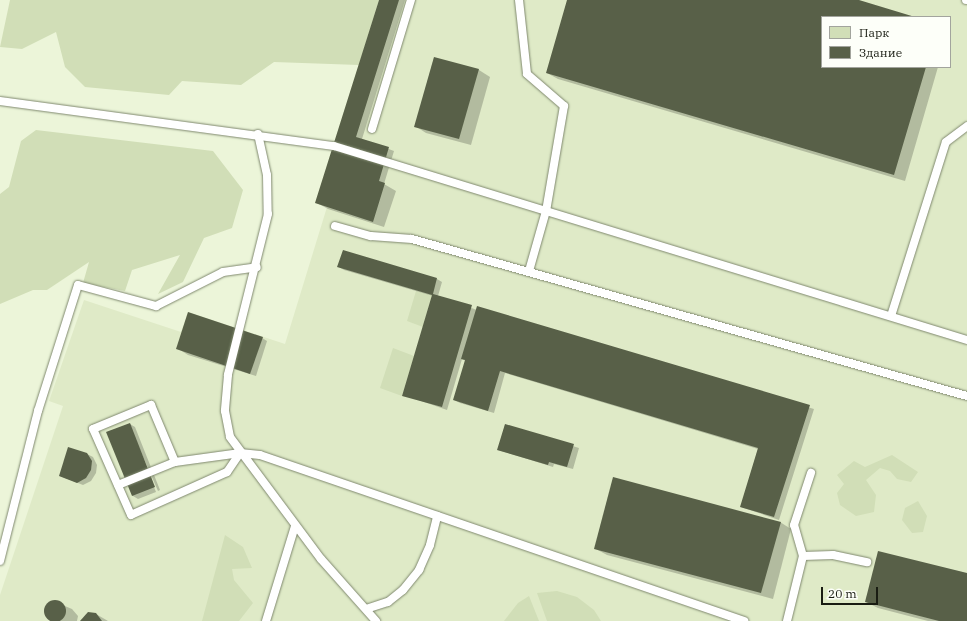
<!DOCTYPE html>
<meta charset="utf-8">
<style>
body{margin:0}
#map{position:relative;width:967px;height:621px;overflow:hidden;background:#ecf5d9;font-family:"IBM Plex Serif",serif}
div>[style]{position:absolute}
.built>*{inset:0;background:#dfeac7}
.green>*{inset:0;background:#d1deb7}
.shadow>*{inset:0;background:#0003}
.building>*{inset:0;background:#586048}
.round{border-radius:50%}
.roads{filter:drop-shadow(0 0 1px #7f886e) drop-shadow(0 0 1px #7f886e)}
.service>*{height:8px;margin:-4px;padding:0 4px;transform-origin:4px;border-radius:4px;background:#fff}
span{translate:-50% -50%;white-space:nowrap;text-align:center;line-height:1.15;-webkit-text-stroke:4px #fdfff9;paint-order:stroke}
.legend{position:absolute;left:821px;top:16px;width:130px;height:52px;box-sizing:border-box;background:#fdfff9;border:1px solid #a2a49d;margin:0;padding:5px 7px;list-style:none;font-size:12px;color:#191c12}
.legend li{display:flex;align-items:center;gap:8px;height:20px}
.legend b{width:20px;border:1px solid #a2a49d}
.scale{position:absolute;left:821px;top:587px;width:57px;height:18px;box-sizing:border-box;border:2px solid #191c12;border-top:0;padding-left:5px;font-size:12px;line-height:14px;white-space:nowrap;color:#191c12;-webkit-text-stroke:3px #fdfff9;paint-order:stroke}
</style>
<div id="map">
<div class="built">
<i style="clip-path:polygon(evenodd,379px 0,967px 0,967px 621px,0 621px,0 595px,63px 406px,49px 401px,84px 300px,181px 332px,188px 312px,285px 344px,327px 207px,315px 203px,379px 0,822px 17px,950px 17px,950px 67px,822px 67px,822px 17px)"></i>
</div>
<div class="green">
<i style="clip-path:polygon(10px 0,379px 0,359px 65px,274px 62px,241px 85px,182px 81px,169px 95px,85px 87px,65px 67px,56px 32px,22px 49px,0 47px)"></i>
<i style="clip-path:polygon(36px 130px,213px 151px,243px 190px,232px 228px,204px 238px,183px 282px,158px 294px,180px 255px,132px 270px,125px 291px,83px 283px,89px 262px,47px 290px,33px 290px,0 304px,0 194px,9px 187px,21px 141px)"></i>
<i style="clip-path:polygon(416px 291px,432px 295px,423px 327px,407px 321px)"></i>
<i style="clip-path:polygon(393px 348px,414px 356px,402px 396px,380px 388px)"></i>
<i style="clip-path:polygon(892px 455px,918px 472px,911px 482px,897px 479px,890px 471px,880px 468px,866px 480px,876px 495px,874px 512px,856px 516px,840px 505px,837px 493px,844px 484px,837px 475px,854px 461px,865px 467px)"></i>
<i style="clip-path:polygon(918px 501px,927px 516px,923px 532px,912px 533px,902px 520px,905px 508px)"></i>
<i style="clip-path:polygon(225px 535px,243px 547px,252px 568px,232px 569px,234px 580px,253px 603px,239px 621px,202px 621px)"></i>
<i style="clip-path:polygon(557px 591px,577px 597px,594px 610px,601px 621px,547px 621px,537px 593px)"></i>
<i style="clip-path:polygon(529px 596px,539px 621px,504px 621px,518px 603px)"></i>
</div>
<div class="shadow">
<i style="clip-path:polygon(380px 0,405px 0,362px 139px,394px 151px,384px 184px,396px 191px,384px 227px,328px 209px,317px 203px)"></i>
<i style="clip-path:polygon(568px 0,855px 0,913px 17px,822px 17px,822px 67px,938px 67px,905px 181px,558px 79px,547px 73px)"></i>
<i style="clip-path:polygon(434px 58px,479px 70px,490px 77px,471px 145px,426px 133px,415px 126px)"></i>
<i style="clip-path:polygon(343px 252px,437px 279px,442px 282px,438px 296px,477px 310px,814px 409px,779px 520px,741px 507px,758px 449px,505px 373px,494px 413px,460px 403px,454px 400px,466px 361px,462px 359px,447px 410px,404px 395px,433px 296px,344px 270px,339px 267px)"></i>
<i style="clip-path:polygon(262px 338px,267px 341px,256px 376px,188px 355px,177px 348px)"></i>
<i style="clip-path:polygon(130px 424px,135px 427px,160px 490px,158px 491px,130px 427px,156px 492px,138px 499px,133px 496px,107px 432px)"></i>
<i style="clip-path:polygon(505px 425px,579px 448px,573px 469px,554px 464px,553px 467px,498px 450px)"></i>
<i style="clip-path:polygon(87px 454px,93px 457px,97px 465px,96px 473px,91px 481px,83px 485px,60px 476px)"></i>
<i style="clip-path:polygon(780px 522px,791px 529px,773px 599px,607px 555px,596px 549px)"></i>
<i style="clip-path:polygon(967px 574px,967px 621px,928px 621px,878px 608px,866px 602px)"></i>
<i style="clip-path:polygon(53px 601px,72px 609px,78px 616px,77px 621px,50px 621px,45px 615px,46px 606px)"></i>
<i style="clip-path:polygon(88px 613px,96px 614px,108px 621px,81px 621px)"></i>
</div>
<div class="building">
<i style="clip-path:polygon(379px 0,399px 0,356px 137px,389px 147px,379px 181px,385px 183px,373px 222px,315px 203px)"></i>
<i style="clip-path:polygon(567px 0,859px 0,915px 17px,822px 17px,822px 67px,926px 67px,894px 175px,546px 73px)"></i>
<i style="clip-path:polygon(434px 57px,479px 69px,459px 139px,414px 127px)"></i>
<i style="clip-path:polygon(343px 250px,437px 278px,433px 294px,472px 305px,442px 407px,402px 396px,432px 295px,337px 267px)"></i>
<i style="clip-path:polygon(477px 306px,810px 405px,774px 517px,740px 507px,758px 448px,500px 371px,488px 411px,453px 400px,465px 360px,461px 359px)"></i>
<i style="clip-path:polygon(188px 312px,263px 337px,250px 374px,176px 349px)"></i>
<i style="clip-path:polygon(130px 423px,155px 487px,132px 496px,106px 432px)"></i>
<i style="clip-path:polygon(505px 424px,574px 444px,567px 467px,549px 462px,548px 465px,497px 450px)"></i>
<i style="clip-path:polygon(68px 447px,87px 453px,92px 461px,91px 470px,86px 478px,77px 483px,59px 476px)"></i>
<i style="clip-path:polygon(613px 477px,781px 522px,761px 593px,594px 549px)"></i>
<i style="clip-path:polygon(878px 551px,967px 573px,967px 621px,939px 621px,865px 602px)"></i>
<i class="round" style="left:44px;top:600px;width:22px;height:22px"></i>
<i style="clip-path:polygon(88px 612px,96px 613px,102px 621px,80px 621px)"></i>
</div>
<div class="roads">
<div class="service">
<i style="left:519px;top:0;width:74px;rotate:83.8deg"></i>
<i style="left:527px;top:74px;width:49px;rotate:40.9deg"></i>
<i style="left:564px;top:106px;width:107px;rotate:99.7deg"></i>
<i style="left:546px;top:211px;width:62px;rotate:105.8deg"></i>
<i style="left:966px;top:0;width:1px"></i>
<i style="left:0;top:101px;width:337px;rotate:7.7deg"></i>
<i style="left:334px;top:146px;width:662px;rotate:17.04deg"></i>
<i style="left:372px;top:129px;width:135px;rotate:-73.2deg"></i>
<i style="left:258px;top:134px;width:42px;rotate:77.6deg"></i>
<i style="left:267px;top:175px;width:39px;rotate:89deg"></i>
<i style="left:268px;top:214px;width:166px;rotate:104deg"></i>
<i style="left:228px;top:375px;width:36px;rotate:95deg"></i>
<i style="left:225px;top:411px;width:26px;rotate:79deg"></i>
<i style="left:230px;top:437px;width:152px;rotate:53.3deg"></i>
<i style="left:321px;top:559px;width:83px;rotate:48.4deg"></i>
<i style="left:335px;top:226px;width:37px;rotate:16deg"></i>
<i style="left:371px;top:236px;width:41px;rotate:4.2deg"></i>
<i style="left:412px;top:239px;width:577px;rotate:15.8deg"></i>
<i style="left:891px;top:316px;width:182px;rotate:-72.5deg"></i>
<i style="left:946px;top:142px;width:26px;rotate:-37deg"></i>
<i style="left:240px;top:453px;width:20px;rotate:6deg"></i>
<i style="left:260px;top:455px;width:512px;rotate:18.93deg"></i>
<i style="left:118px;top:485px;width:61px;rotate:-22deg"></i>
<i style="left:175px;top:462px;width:66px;rotate:-7.9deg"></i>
<i style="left:240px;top:453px;width:23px;rotate:124deg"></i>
<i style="left:227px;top:472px;width:105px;rotate:155.9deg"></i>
<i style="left:131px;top:515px;width:94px;rotate:-113.8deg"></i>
<i style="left:93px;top:429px;width:63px;rotate:-22.5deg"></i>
<i style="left:151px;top:405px;width:62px;rotate:67.2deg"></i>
<i style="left:803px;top:556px;width:30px;rotate:-2deg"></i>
<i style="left:833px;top:555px;width:35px;rotate:12deg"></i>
<i style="left:0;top:561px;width:155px;rotate:-75.8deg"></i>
<i style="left:38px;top:411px;width:132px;rotate:-72.4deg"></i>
<i style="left:78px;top:285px;width:81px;rotate:15.1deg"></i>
<i style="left:156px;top:306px;width:75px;rotate:-26.9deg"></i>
<i style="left:223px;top:272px;width:34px;rotate:-8deg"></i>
<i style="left:366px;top:609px;width:23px;rotate:-18deg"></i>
<i style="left:388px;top:602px;width:19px;rotate:-39deg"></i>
<i style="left:403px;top:590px;width:26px;rotate:-51deg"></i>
<i style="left:419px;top:570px;width:27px;rotate:-66deg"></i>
<i style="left:430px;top:545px;width:30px;rotate:-76deg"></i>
<i style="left:266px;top:621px;width:99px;rotate:-73deg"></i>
<i style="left:787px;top:621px;width:67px;rotate:-76.2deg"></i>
<i style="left:803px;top:556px;width:32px;rotate:-106deg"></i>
<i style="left:794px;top:525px;width:55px;rotate:-71.9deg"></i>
</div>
</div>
<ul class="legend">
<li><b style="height:11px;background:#d1deb7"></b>Парк</li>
<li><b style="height:11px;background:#586048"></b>Здание</li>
</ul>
<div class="scale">20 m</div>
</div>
